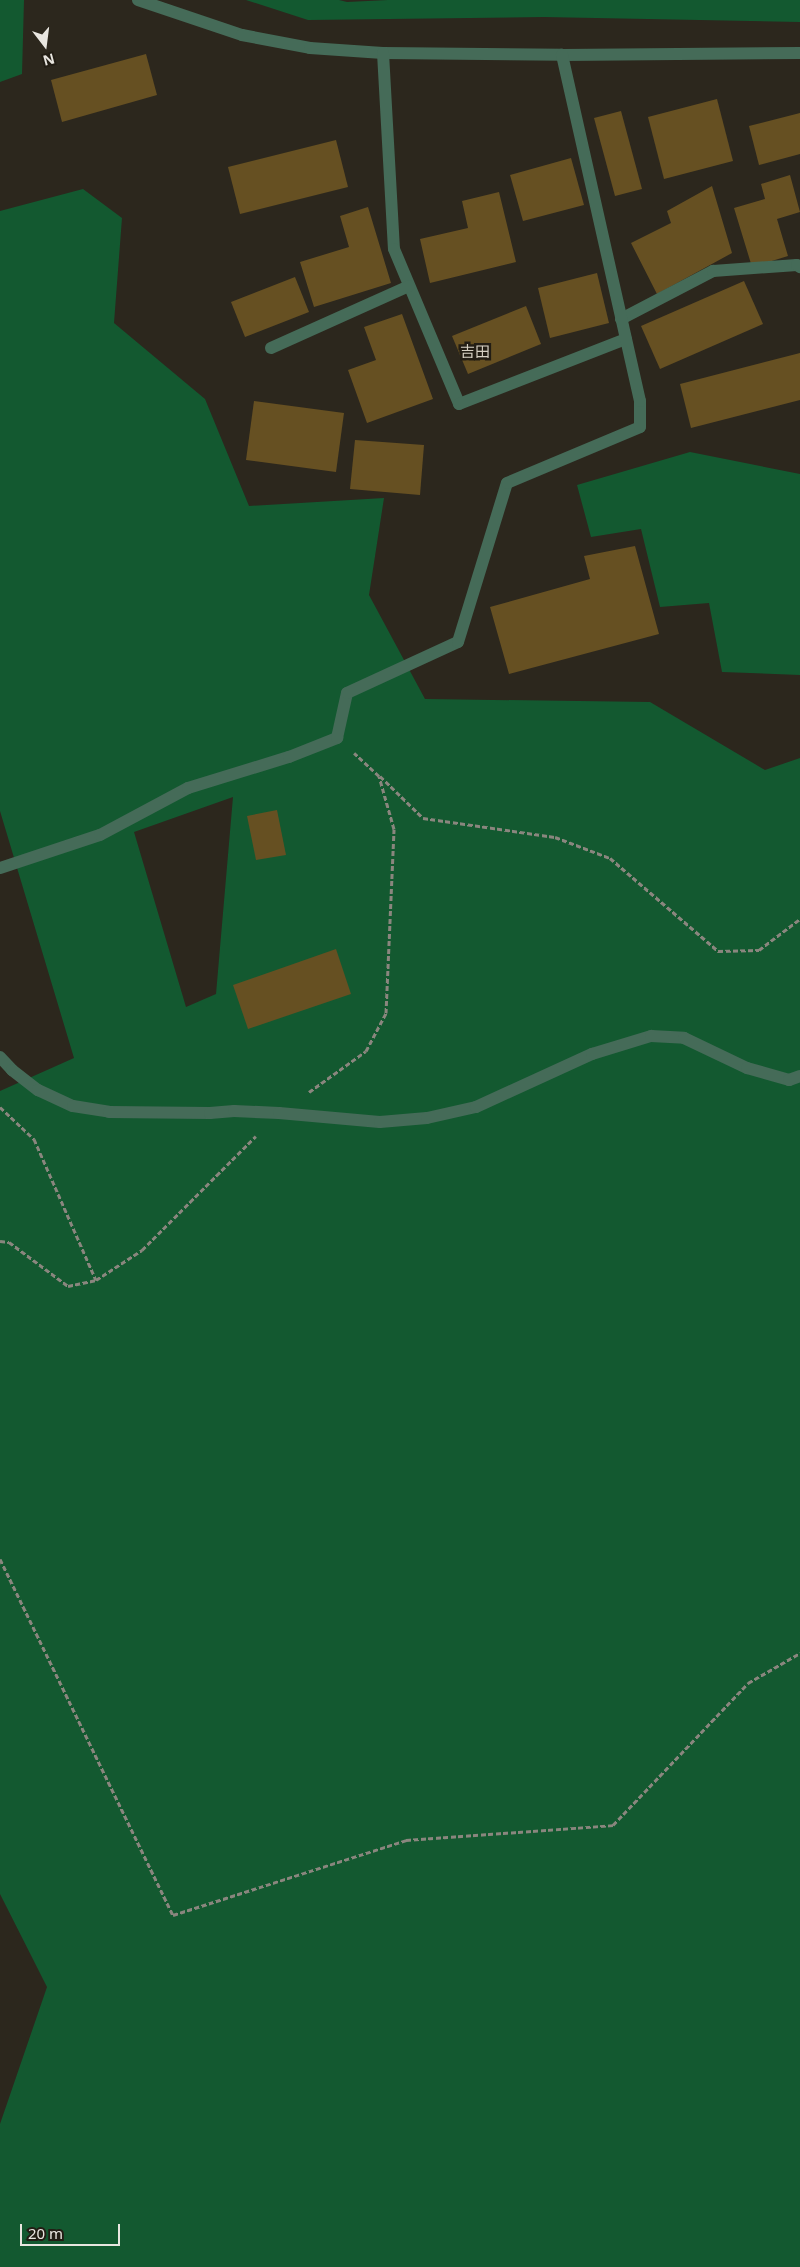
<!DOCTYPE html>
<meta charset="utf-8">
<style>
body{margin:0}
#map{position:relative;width:800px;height:2267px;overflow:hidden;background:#2c271d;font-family:"Noto Sans","Noto Sans JP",sans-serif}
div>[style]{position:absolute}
.green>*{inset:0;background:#135930}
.building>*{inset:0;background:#665022}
.path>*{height:3px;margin-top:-1.5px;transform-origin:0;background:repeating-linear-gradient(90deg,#8a867e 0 5px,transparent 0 7.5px)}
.minor>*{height:12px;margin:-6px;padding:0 6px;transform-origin:6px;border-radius:6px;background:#456b58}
span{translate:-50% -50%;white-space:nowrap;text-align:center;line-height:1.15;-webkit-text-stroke:5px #221d14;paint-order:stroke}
.neighbourhood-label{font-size:15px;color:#d6d0c3}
.north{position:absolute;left:20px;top:20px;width:50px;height:50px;-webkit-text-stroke:4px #221d14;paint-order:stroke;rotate:165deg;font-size:14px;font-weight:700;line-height:20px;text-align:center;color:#e9e6e0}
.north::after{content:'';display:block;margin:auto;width:18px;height:22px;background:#e9e6e0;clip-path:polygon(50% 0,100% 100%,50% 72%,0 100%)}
.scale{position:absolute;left:20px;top:2224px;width:100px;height:22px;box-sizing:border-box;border:2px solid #e9e6e0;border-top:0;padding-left:6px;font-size:15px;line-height:18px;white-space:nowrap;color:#e9e6e0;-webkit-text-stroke:4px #221d14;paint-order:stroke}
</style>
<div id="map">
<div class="green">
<i style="clip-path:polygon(0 0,24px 0,22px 74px,0 82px)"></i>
<i style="clip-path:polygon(246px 0,339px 0,347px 2px,388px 0,800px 0,800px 22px,544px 17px,308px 20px)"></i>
<i style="clip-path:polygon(evenodd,83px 189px,122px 218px,114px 323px,205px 399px,249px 506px,384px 498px,369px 595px,425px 699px,650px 702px,765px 770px,800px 758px,800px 2267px,0 2267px,0 2124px,47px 1987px,0 1894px,0 1091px,74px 1058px,0 811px,0 211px,83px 189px,233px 797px,216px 994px,186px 1007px,134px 832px,233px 797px)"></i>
<i style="clip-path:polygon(690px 452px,800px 474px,800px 675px,722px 672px,709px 603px,660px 607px,641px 529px,591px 537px,577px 485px)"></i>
</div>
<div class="building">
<i style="clip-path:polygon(146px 54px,157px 95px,62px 122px,51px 80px)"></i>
<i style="clip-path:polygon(717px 99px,733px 161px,664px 179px,648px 117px)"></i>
<i style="clip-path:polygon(621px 111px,642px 189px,615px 196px,594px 118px)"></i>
<i style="clip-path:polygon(800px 113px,800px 154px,759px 165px,749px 126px)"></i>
<i style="clip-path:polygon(336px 140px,348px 187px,240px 214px,228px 167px)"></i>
<i style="clip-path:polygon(571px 158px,584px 205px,523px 221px,510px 175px)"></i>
<i style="clip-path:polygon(790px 175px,800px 212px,777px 219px,788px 256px,752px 267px,734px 208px,765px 199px,761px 184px)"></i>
<i style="clip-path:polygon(712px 186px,732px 253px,657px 294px,631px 243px,671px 223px,667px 211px)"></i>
<i style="clip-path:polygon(499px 192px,516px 262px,430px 283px,420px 239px,468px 228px,462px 201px)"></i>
<i style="clip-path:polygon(368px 207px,391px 283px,314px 307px,300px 262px,349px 247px,340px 216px)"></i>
<i style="clip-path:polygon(597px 273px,609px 323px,550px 338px,538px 288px)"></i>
<i style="clip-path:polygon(295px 277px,309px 312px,245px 337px,231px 302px)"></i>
<i style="clip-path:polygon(744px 281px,763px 324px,660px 369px,641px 326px)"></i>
<i style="clip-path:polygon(526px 306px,541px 344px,468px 374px,452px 336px)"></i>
<i style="clip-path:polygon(402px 314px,433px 399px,367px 423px,348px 370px,376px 360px,364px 327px)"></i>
<i style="clip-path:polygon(800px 353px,800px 400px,691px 428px,680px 384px)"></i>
<i style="clip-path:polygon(254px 401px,344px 413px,336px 472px,246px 460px)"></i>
<i style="clip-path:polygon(355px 440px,424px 445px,420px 495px,350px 489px)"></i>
<i style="clip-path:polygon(635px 546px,659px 634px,509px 674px,490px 607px,590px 579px,584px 556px)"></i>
<i style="clip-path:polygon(277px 810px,286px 855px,256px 860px,247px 816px)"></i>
<i style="clip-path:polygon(336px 949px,351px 994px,248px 1029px,233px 985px)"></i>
</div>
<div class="path">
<i style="left:380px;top:776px;width:60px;rotate:44.3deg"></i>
<i style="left:423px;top:818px;width:133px;rotate:8.2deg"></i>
<i style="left:555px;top:837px;width:59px;rotate:20.9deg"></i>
<i style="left:610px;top:858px;width:143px;rotate:40.7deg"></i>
<i style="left:718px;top:951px;width:41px;rotate:-1.4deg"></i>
<i style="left:759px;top:950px;width:51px;rotate:-37.1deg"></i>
<i style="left:309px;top:1092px;width:70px;rotate:-35.7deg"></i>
<i style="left:366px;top:1051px;width:43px;rotate:-62.2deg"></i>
<i style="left:386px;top:1013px;width:184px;rotate:-87.5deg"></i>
<i style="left:394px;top:829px;width:55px;rotate:-105.8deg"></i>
<i style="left:379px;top:776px;width:34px;rotate:-137deg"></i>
<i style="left:0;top:1107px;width:47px;rotate:43.3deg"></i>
<i style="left:34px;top:1139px;width:154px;rotate:66.3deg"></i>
<i style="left:0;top:1241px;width:9px;rotate:6deg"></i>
<i style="left:9px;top:1242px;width:74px;rotate:36.7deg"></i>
<i style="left:68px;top:1286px;width:29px;rotate:-12deg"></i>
<i style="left:96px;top:1280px;width:55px;rotate:-33.1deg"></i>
<i style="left:142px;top:1250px;width:161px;rotate:-45deg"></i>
<i style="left:0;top:1559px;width:396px;rotate:64.1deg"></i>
<i style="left:173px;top:1915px;width:245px;rotate:-17.8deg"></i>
<i style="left:406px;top:1840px;width:208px;rotate:-4.1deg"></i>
<i style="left:613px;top:1825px;width:196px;rotate:-46.4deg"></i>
<i style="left:748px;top:1683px;width:60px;rotate:-30deg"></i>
</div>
<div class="minor">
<i style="left:138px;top:0;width:110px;rotate:18.6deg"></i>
<i style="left:242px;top:35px;width:69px;rotate:10.8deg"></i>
<i style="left:310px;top:48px;width:73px;rotate:3.9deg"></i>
<i style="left:383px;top:53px;width:179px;rotate:0.6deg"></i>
<i style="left:562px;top:55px;width:238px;rotate:-0.5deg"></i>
<i style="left:383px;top:53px;width:196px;rotate:86.8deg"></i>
<i style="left:394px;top:249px;width:168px;rotate:67.2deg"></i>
<i style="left:459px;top:404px;width:179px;rotate:-21.3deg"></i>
<i style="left:621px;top:319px;width:104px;rotate:-27.6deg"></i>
<i style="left:713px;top:271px;width:84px;rotate:-4.1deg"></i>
<i style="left:797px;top:265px;width:4px;rotate:34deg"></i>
<i style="left:271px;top:348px;width:151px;rotate:-24.2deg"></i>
<i style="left:0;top:868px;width:105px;rotate:-18.3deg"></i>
<i style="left:100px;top:835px;width:100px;rotate:-28.1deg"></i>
<i style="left:188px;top:788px;width:106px;rotate:-17.1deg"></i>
<i style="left:289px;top:757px;width:52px;rotate:-21.6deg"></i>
<i style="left:337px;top:738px;width:46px;rotate:-77.5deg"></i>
<i style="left:347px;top:693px;width:122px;rotate:-24.7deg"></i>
<i style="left:458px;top:642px;width:166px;rotate:-72.9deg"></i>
<i style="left:507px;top:483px;width:144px;rotate:-22.8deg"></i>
<i style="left:640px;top:427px;width:26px;rotate:-90deg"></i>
<i style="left:640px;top:401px;width:355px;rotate:-102.7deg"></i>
<i style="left:0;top:1057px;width:18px;rotate:47deg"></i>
<i style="left:12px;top:1070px;width:33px;rotate:38deg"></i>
<i style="left:38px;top:1090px;width:38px;rotate:25deg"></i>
<i style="left:73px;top:1106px;width:36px;rotate:9deg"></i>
<i style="left:109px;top:1112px;width:101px;rotate:0.6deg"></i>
<i style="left:210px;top:1113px;width:24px;rotate:-5deg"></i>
<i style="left:234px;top:1111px;width:45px;rotate:2.5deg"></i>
<i style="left:279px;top:1113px;width:101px;rotate:5.1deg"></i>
<i style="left:380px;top:1122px;width:47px;rotate:-4.9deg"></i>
<i style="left:427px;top:1118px;width:50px;rotate:-12.7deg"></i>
<i style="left:476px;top:1107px;width:128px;rotate:-24.6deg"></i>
<i style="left:592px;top:1054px;width:62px;rotate:-17deg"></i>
<i style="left:651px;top:1036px;width:33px;rotate:3deg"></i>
<i style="left:684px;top:1038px;width:70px;rotate:25.5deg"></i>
<i style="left:747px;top:1068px;width:44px;rotate:15.9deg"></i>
<i style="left:789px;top:1080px;width:12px;rotate:-20deg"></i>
</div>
<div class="neighbourhood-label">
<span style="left:475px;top:352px">吉田</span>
</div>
<div class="north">N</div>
<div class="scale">20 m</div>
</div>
